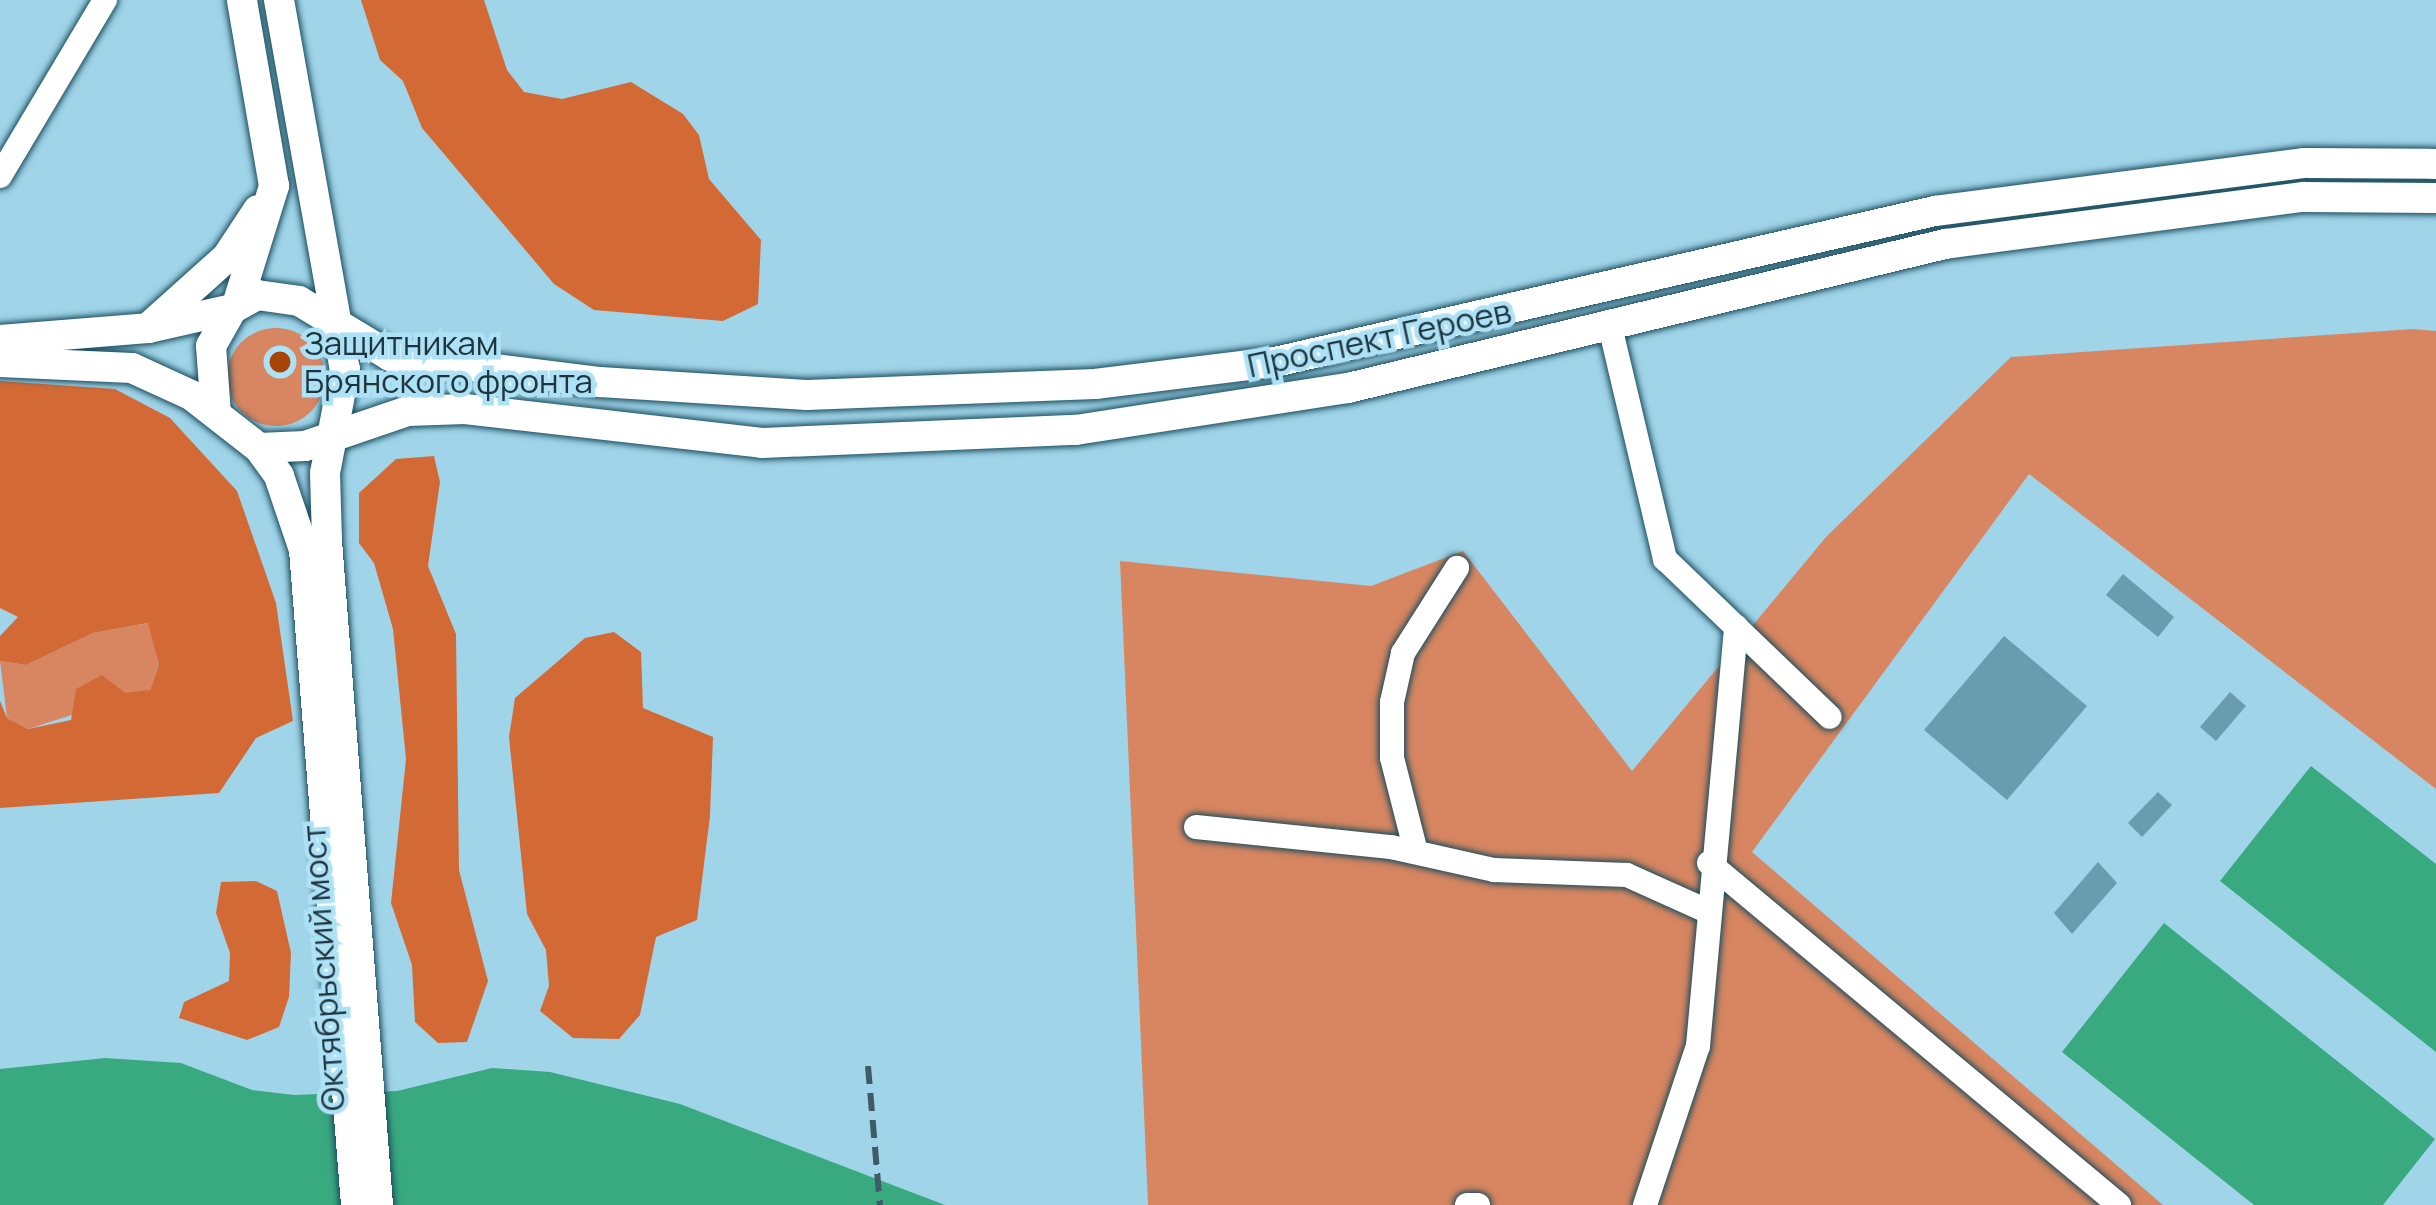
<!DOCTYPE html>
<meta charset="utf-8">
<style>
body{margin:0}
#map{position:relative;width:2436px;height:1205px;overflow:hidden;background:#a0d4e9;font-family:Manrope,sans-serif}
div>[style]{position:absolute}
.green>*{inset:0;background:#d78661}
.round{border-radius:50%}
.forest>*{inset:0;background:#d36a36}
.water>*{inset:0;background:#39a980}
.building>*{inset:0;background:#6a9cb0}
.roads{filter:drop-shadow(0 0 3px #1a4d5e) drop-shadow(0 0 3px #1a4d5e)}
.minor>*{height:24px;margin:-12px;padding:0 12px;transform-origin:12px;border-radius:12px;background:#fff}
.major>*{height:30px;margin:-15px;padding:0 15px;transform-origin:15px;border-radius:15px;background:#fff}
.rail>*{height:6px;margin-top:-3px;transform-origin:0;background:repeating-linear-gradient(90deg,#3f5b67 0 18px,transparent 0 27px)}
.dots>*{width:33px;height:33px;translate:-50% -50%;box-sizing:border-box;border:6px solid #ade1f6;border-radius:50%}
span{translate:-50% -50%;white-space:nowrap;text-align:center;line-height:1.15;-webkit-text-stroke:9px #ade1f6;paint-order:stroke}
.street-label{font-size:33px;color:#1f343c}
.poi-label{font-size:33px;color:#1f343c}
.left{translate:0 -50%;text-align:left}
</style>
<div id="map">
<div class="green">
<i class="round" style="left:227px;top:328px;width:98px;height:98px"></i>
<i style="clip-path:polygon(2413px 329px,2436px 331px,2436px 789px,2029px 474px,1752px 852px,2163px 1205px,1148px 1205px,1120px 561px,1371px 586px,1463px 551px,1632px 771px,1826px 537px,2011px 357px)"></i>
<i style="clip-path:polygon(149px 623px,159px 665px,150px 690px,28px 729px,7px 718px,0 661px,26px 665px,93px 633px)"></i>
</div>
<div class="forest">
<i style="clip-path:polygon(361px 0,484px 0,507px 70px,524px 92px,562px 99px,631px 82px,683px 114px,699px 135px,709px 179px,761px 240px,758px 304px,723px 321px,594px 310px,554px 284px,422px 128px,403px 81px,380px 60px)"></i>
<i style="clip-path:polygon(0 381px,115px 389px,170px 418px,237px 491px,276px 603px,293px 721px,256px 738px,219px 793px,0 808px,0 701px,7px 718px,28px 729px,71px 720px,76px 689px,102px 675px,125px 693px,150px 690px,159px 665px,148px 623px,93px 633px,26px 665px,0 661px,0 636px,18px 617px,0 608px)"></i>
<i style="clip-path:polygon(434px 456px,440px 482px,428px 566px,456px 634px,459px 870px,488px 981px,467px 1042px,438px 1043px,415px 1022px,412px 965px,391px 903px,406px 759px,393px 629px,374px 563px,359px 543px,359px 493px,396px 459px)"></i>
<i style="clip-path:polygon(614px 632px,641px 652px,643px 708px,713px 737px,710px 816px,697px 920px,656px 937px,640px 1015px,619px 1039px,573px 1038px,540px 1011px,549px 986px,546px 950px,527px 914px,509px 737px,515px 698px,585px 638px)"></i>
<i style="clip-path:polygon(256px 881px,277px 891px,291px 953px,289px 997px,279px 1027px,247px 1040px,179px 1018px,184px 1002px,229px 981px,230px 953px,216px 913px,221px 882px)"></i>
</div>
<div class="water">
<i style="clip-path:polygon(2311px 766px,2436px 864px,2436px 1052px,2220px 881px)"></i>
<i style="clip-path:polygon(2164px 923px,2435px 1139px,2383px 1205px,2254px 1205px,2062px 1052px)"></i>
<i style="clip-path:polygon(105px 1058px,181px 1063px,252px 1090px,294px 1095px,397px 1091px,492px 1068px,550px 1072px,680px 1104px,945px 1205px,0 1205px,0 1069px)"></i>
</div>
<div class="building">
<i style="clip-path:polygon(2123px 574px,2174px 617px,2158px 637px,2106px 595px)"></i>
<i style="clip-path:polygon(2004px 636px,2087px 706px,2007px 800px,1924px 730px)"></i>
<i style="clip-path:polygon(2230px 692px,2246px 706px,2216px 741px,2200px 727px)"></i>
<i style="clip-path:polygon(2158px 792px,2172px 805px,2142px 837px,2128px 823px)"></i>
<i style="clip-path:polygon(2098px 862px,2117px 883px,2072px 934px,2054px 913px)"></i>
</div>
<div class="roads">
<div class="minor">
<i style="left:0;top:176px;width:205px;rotate:-59.2deg"></i>
<i style="left:1609px;top:322px;width:244px;rotate:76.7deg"></i>
<i style="left:1665px;top:559px;width:228px;rotate:43.8deg"></i>
<i style="left:1196px;top:827px;width:196px;rotate:5.9deg"></i>
<i style="left:1391px;top:847px;width:106px;rotate:12.6deg"></i>
<i style="left:1494px;top:870px;width:133px;rotate:2.2deg"></i>
<i style="left:1627px;top:875px;width:88px;rotate:24.2deg"></i>
<i style="left:1416px;top:852px;width:97px;rotate:-104.3deg"></i>
<i style="left:1392px;top:758px;width:56px;rotate:-90deg"></i>
<i style="left:1392px;top:702px;width:50px;rotate:-77.3deg"></i>
<i style="left:1403px;top:653px;width:101px;rotate:-57.6deg"></i>
<i style="left:1709px;top:863px;width:534px;rotate:39.83deg"></i>
<i style="left:1467px;top:1205px;width:11px"></i>
<i style="left:1645px;top:1205px;width:168px;rotate:-71.6deg"></i>
<i style="left:1698px;top:1046px;width:421px;rotate:-84.8deg"></i>
</div>
<div class="major">
<i style="left:279px;top:0;width:375px;rotate:79.9deg"></i>
<i style="left:345px;top:369px;width:106px;rotate:100.9deg"></i>
<i style="left:325px;top:473px;width:68px;rotate:88.3deg"></i>
<i style="left:327px;top:541px;width:666px;rotate:85.61deg"></i>
<i style="left:237px;top:305px;width:125px;rotate:-72.7deg"></i>
<i style="left:274px;top:186px;width:189px;rotate:-99.8deg"></i>
<i style="left:148px;top:328px;width:106px;rotate:-41.9deg"></i>
<i style="left:227px;top:257px;width:56px;rotate:-56.6deg"></i>
<i style="left:0;top:340px;width:148px;rotate:-4.6deg"></i>
<i style="left:148px;top:328px;width:86px;rotate:-12.7deg"></i>
<i style="left:0;top:362px;width:132px;rotate:2.6deg"></i>
<i style="left:132px;top:368px;width:65px;rotate:24.6deg"></i>
<i style="left:191px;top:395px;width:86px;rotate:37.9deg"></i>
<i style="left:259px;top:448px;width:34px;rotate:54deg"></i>
<i style="left:279px;top:476px;width:78px;rotate:71.3deg"></i>
<i style="left:304px;top:550px;width:657px;rotate:85.46deg"></i>
<i style="left:216px;top:414px;width:68px;rotate:-94.2deg"></i>
<i style="left:211px;top:346px;width:43px;rotate:-60.4deg"></i>
<i style="left:232px;top:309px;width:29px;rotate:-29deg"></i>
<i style="left:257px;top:295px;width:42px;rotate:8.1deg"></i>
<i style="left:299px;top:301px;width:106px;rotate:31.1deg"></i>
<i style="left:390px;top:356px;width:212px;rotate:7.1deg"></i>
<i style="left:600px;top:382px;width:207px;rotate:3.6deg"></i>
<i style="left:807px;top:395px;width:288px;rotate:-2.2deg"></i>
<i style="left:1095px;top:384px;width:181px;rotate:-7deg"></i>
<i style="left:1275px;top:362px;width:677px;rotate:-12.89deg"></i>
<i style="left:1935px;top:211px;width:373px;rotate:-7.4deg"></i>
<i style="left:2305px;top:163px;width:131px;rotate:0.4deg"></i>
<i style="left:259px;top:448px;width:46px;rotate:-2.5deg"></i>
<i style="left:305px;top:446px;width:109px;rotate:-18.8deg"></i>
<i style="left:408px;top:411px;width:57px;rotate:-2deg"></i>
<i style="left:465px;top:409px;width:299px;rotate:6.5deg"></i>
<i style="left:762px;top:443px;width:314px;rotate:-2.4deg"></i>
<i style="left:1076px;top:430px;width:275px;rotate:-8.8deg"></i>
<i style="left:1348px;top:388px;width:614px;rotate:-13.56deg"></i>
<i style="left:1945px;top:244px;width:362px;rotate:-7.5deg"></i>
<i style="left:2304px;top:197px;width:132px;rotate:0.4deg"></i>
</div>
</div>
<div class="rail">
<i style="left:868px;top:1066px;width:140px;rotate:85.1deg"></i>
</div>
<div class="dots">
<i style="left:280px;top:362px;background:#a74507"></i>
</div>
<div class="street-label">
<span style="left:1379px;top:338px;rotate:-12deg">Проспект Героев</span>
<span style="left:323px;top:968px;rotate:-94deg">Октябрьский мост</span>
</div>
<div class="poi-label">
<span class="left" style="left:304px;top:362px">Защитникам<br>Брянского фронта</span>
</div>
</div>
